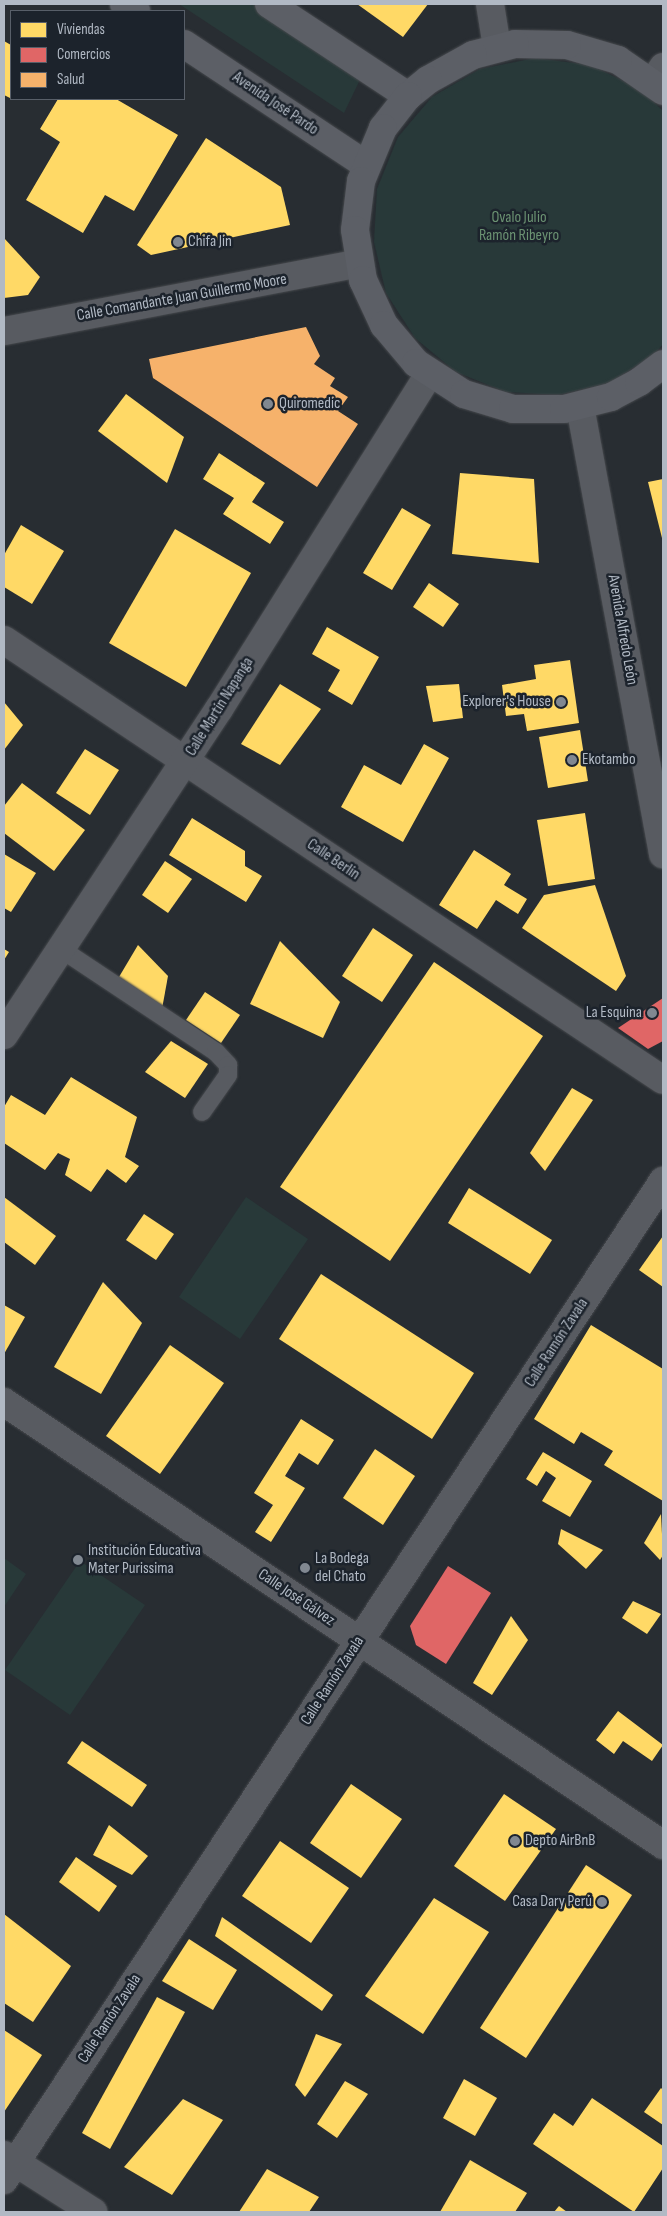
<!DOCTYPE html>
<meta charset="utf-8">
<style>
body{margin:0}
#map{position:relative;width:667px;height:2216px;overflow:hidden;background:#282d32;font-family:"Sofia Sans Condensed",sans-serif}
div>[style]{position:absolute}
.green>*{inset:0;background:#283939}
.homes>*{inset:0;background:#ffd966}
.shops>*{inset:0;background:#e06666}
.health>*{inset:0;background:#f6b26b}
.roads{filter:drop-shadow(0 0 1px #46494d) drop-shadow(0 0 1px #46494d)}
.service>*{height:18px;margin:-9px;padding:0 9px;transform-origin:9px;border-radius:9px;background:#585b61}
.minor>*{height:28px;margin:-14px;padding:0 14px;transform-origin:14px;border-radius:14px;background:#585b61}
.secondary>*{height:28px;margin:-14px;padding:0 14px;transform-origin:14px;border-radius:14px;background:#5c5f66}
.dots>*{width:14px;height:14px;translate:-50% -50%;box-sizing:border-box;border:2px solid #1c232c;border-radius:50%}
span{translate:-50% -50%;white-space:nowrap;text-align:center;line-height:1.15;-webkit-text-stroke:5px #1c232c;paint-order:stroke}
.street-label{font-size:16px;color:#b1b9c4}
.park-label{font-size:16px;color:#6b9272}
.poi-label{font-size:16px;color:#b1b9c4}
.left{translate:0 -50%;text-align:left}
.right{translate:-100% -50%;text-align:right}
.frame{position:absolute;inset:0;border:5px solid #b1b9c4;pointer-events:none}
.legend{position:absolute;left:10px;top:10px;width:175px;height:90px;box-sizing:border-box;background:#1c232c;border:1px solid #585f69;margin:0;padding:6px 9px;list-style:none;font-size:15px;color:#b1b9c4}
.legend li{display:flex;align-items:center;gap:10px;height:25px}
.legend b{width:25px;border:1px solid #585f69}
</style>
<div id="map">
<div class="green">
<i style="clip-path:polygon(179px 4px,274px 4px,367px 65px,344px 113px)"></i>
<i style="clip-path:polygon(535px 58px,590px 65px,640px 89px,663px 111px,663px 344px,654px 355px,609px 383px,558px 395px,506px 392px,456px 372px,415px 338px,386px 293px,374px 242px,377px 189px,398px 137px,432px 97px,480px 69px)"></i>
<i style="clip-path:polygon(246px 1197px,308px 1239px,240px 1339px,179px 1297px)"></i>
<i style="clip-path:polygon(4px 1558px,26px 1574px,4px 1607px)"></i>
<i style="clip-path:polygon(80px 1561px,145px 1605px,70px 1715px,5px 1670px)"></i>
</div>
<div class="homes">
<i style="clip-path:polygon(357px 4px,428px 4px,403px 37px)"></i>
<i style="clip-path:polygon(4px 41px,11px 45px,10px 98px,4px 95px)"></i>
<i style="clip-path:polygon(58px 99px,116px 99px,178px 135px,134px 211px,105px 195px,83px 233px,26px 200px,60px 142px,40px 129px)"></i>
<i style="clip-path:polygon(206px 138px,281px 187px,290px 225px,151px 255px,137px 245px)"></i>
<i style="clip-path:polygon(4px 238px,40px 277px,28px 295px,4px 298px)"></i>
<i style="clip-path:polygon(126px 394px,184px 437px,167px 483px,98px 431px)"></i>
<i style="clip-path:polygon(219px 453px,265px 483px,252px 502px,284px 522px,270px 544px,223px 514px,234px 498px,203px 479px)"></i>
<i style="clip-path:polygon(460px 473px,534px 479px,539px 563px,452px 554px)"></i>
<i style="clip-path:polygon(663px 479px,663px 542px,648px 482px)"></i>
<i style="clip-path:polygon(402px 508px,431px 525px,392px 590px,363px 573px)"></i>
<i style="clip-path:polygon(21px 525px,64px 551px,32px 604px,4px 587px,4px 555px)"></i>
<i style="clip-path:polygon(175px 529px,251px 573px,186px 687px,109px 643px)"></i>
<i style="clip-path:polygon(429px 583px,459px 604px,443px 627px,413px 607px)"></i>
<i style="clip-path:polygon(327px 627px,379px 657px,352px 705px,328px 691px,340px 670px,312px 654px)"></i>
<i style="clip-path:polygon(570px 660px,579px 723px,527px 731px,524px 714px,506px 716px,502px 685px,536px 679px,534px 665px)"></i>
<i style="clip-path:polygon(280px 684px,321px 709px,280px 765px,241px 744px)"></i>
<i style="clip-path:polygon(459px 684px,463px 718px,433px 722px,426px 686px)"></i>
<i style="clip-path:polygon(4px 702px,23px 725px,4px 750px)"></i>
<i style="clip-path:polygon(580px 730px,588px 781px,548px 788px,539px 737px)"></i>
<i style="clip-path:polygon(424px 744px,449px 758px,403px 842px,341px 807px,364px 765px,401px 785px)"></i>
<i style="clip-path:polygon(85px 749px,119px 770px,90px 815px,56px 793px)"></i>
<i style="clip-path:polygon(22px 783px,85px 830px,54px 871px,4px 833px,4px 806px)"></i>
<i style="clip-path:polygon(585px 813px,595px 879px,548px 886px,537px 820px)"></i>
<i style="clip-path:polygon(192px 818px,245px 851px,245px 866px,262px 876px,246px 902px,169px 855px)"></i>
<i style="clip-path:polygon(474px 850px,511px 874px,504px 885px,527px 899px,518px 914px,496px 900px,477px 929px,439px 905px)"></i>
<i style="clip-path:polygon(4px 854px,36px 873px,11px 912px,4px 908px)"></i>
<i style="clip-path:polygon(165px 861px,192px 879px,168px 913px,142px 895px)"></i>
<i style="clip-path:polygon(595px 885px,626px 976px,616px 991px,522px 928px,544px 895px)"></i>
<i style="clip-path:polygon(373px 928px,413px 955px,382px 1002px,342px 976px)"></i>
<i style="clip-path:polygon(280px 941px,340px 1002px,323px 1038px,250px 1004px)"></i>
<i style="clip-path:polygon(138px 945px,168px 976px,162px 1009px,116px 982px)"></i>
<i style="clip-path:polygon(4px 949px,9px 952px,4px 960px)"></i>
<i style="clip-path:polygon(434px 962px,543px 1036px,390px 1261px,280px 1187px)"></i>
<i style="clip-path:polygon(205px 992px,240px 1015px,221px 1043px,186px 1020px)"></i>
<i style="clip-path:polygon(171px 1041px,208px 1064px,185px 1098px,145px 1072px)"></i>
<i style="clip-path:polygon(71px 1077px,137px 1117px,125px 1157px,139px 1166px,126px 1183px,107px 1169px,91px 1192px,65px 1175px,70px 1159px,58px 1153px,45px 1170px,4px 1143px,4px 1107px,11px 1095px,45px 1115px)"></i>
<i style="clip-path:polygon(572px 1088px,593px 1100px,545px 1171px,530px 1153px)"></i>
<i style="clip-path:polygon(469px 1188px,552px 1240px,530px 1274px,448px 1223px)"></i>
<i style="clip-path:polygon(4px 1197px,56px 1236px,35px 1265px,4px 1242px)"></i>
<i style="clip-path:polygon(144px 1214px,174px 1234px,156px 1260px,126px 1240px)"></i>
<i style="clip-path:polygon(663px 1236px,663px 1287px,639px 1270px)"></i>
<i style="clip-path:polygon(321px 1274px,474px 1373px,432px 1439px,279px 1339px)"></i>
<i style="clip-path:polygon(103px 1282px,142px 1323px,101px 1394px,54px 1367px)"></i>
<i style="clip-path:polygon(4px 1305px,25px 1317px,4px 1354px)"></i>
<i style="clip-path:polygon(591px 1325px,663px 1369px,663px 1501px,604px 1465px,613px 1451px,581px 1432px,574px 1444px,534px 1419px)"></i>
<i style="clip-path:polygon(170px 1345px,224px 1383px,160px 1474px,106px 1436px)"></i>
<i style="clip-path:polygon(301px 1419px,334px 1440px,318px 1465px,299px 1453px,285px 1476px,305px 1488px,271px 1542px,255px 1532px,273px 1505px,254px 1493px)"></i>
<i style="clip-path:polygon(375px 1449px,415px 1476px,383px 1525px,343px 1498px)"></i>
<i style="clip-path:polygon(543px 1452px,592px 1481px,570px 1517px,542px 1501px,556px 1478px,546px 1471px,537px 1486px,526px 1479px)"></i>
<i style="clip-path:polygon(661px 1514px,663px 1555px,660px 1560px,644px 1543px)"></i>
<i style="clip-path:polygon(561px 1529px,603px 1550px,586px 1569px,558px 1544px)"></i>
<i style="clip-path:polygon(633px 1601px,661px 1614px,647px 1634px,622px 1618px)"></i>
<i style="clip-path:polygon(511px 1616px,528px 1640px,492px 1695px,473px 1683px)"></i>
<i style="clip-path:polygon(618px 1711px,663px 1745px,652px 1761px,623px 1741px,614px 1754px,596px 1740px)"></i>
<i style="clip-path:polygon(82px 1741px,147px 1785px,132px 1807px,67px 1763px)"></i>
<i style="clip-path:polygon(351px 1784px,402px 1819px,361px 1878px,310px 1843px)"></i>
<i style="clip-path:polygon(504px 1794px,556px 1829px,505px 1901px,454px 1866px)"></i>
<i style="clip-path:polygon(109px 1825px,148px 1856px,132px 1875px,93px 1855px)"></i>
<i style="clip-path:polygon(280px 1841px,349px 1888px,311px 1943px,242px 1896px)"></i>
<i style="clip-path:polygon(76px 1857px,117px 1886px,99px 1912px,59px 1882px)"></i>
<i style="clip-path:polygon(586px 1865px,632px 1895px,526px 2058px,480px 2028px)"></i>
<i style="clip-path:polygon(434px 1898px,489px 1932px,423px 2034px,365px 1996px)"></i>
<i style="clip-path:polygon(4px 1914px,71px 1966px,33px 2022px,4px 2003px)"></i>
<i style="clip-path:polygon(222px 1917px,333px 1995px,322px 2011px,215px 1936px)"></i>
<i style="clip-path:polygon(189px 1939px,237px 1970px,213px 2010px,162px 1981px)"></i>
<i style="clip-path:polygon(157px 1997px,185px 2012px,110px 2149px,82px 2133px)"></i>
<i style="clip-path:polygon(4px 2030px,42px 2055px,4px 2112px)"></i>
<i style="clip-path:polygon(316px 2034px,342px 2044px,305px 2097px,295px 2085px)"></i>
<i style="clip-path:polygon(464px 2079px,497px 2098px,475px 2136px,443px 2118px)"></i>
<i style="clip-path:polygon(345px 2081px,368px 2094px,337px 2138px,317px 2124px)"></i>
<i style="clip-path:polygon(661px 2088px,663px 2090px,663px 2125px,644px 2112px)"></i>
<i style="clip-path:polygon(592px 2098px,663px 2146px,663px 2168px,634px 2212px,533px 2144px,554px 2113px,573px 2126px)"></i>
<i style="clip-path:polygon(183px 2099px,223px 2120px,172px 2195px,124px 2167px)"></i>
<i style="clip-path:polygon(470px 2160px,527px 2193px,515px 2212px,440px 2212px)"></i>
<i style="clip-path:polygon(267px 2169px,319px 2197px,309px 2212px,239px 2212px)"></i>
<i style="clip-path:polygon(559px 2206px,567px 2212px,554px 2212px)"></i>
</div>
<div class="shops">
<i style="clip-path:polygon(663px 998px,663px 1041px,648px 1049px,618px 1028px)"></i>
<i style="clip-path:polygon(448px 1566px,491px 1593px,446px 1664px,416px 1645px,410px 1626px)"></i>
</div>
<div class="health">
<i style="clip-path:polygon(306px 327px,320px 356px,314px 364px,335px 378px,330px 386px,348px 397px,338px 411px,358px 424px,317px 487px,153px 378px,149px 359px)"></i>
</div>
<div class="roads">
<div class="service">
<i style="left:61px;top:949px;width:186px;rotate:33.6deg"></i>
<i style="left:216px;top:1052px;width:18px;rotate:47deg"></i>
<i style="left:228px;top:1065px;width:10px;rotate:90deg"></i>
<i style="left:228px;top:1075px;width:45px;rotate:125.1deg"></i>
</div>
<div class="minor">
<i style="left:490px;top:4px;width:44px;rotate:80.8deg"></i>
<i style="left:653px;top:82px;width:18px;rotate:-56deg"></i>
<i style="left:4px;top:331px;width:361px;rotate:-10.8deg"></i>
<i style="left:580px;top:406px;width:456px;rotate:79.5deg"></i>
<i style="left:4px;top:640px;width:792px;rotate:33.73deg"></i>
<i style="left:4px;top:1035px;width:391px;rotate:-56.6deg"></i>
<i style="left:219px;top:709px;width:395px;rotate:-57.9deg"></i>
<i style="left:4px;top:1402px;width:794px;rotate:33.91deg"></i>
<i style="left:4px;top:2155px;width:106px;rotate:32.6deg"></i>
<i style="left:4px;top:2180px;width:1197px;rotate:-56.59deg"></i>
</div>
<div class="secondary">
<i style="left:124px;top:4px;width:14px;rotate:30deg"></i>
<i style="left:269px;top:4px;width:167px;rotate:33.5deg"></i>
<i style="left:184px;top:44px;width:219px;rotate:33.6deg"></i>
<i style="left:663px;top:91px;width:55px;rotate:-145.4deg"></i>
<i style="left:618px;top:60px;width:53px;rotate:-163.6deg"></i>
<i style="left:567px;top:45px;width:52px;rotate:-178.9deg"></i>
<i style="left:515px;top:44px;width:43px;rotate:165.3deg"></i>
<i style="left:473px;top:55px;width:51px;rotate:150.9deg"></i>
<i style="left:428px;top:80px;width:26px;rotate:141deg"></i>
<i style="left:408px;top:96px;width:41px;rotate:128deg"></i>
<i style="left:383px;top:128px;width:57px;rotate:112.5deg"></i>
<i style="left:361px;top:181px;width:49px;rotate:97deg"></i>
<i style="left:355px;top:230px;width:51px;rotate:80.9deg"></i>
<i style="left:363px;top:280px;width:50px;rotate:65deg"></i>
<i style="left:384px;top:325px;width:50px;rotate:49.9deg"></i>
<i style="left:416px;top:363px;width:57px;rotate:32.9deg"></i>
<i style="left:464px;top:394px;width:51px;rotate:17deg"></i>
<i style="left:513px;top:409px;width:51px"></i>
<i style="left:564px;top:409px;width:49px;rotate:-14.3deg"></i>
<i style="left:611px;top:397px;width:32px;rotate:-28deg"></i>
<i style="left:639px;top:382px;width:30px;rotate:-37deg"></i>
</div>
</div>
<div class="dots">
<i style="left:178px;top:242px;background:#818891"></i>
<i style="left:268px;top:404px;background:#818891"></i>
<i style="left:561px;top:702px;background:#818891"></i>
<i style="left:572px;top:760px;background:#818891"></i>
<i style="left:652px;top:1013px;background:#818891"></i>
<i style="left:78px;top:1560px;background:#818891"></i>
<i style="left:305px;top:1568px;background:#818891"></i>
<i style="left:515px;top:1841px;background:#818891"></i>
<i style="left:602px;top:1902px;background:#818891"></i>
</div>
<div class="street-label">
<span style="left:275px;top:104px;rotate:34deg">Avenida José Pardo</span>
<span style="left:182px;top:298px;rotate:-10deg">Calle Comandante Juan Guillermo Moore</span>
<span style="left:622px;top:630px;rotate:80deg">Avenida Alfredo León</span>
<span style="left:220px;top:707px;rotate:-58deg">Calle Martín Napanga</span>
<span style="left:333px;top:860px;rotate:34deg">Calle Berlín</span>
<span style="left:557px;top:1343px;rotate:-57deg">Calle Ramón Zavala</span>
<span style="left:296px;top:1598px;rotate:34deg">Calle José Gálvez</span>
<span style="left:333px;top:1681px;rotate:-57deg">Calle Ramón Zavala</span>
<span style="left:110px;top:2019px;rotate:-57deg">Calle Ramón Zavala</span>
</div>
<div class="park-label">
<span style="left:519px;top:227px">Ovalo Julio<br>Ramón Ribeyro</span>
</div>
<div class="poi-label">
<span class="left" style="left:188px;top:242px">Chifa Jin</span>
<span class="left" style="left:279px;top:404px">Quiromedic</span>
<span class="right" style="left:551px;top:702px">Explorer's House</span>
<span class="left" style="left:582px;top:760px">Ekotambo</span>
<span class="right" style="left:642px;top:1013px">La Esquina</span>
<span class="left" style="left:88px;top:1560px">Institución Educativa<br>Mater Purissima</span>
<span class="left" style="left:315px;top:1568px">La Bodega<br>del Chato</span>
<span class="left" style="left:525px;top:1841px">Depto AirBnB</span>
<span class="right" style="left:592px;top:1902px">Casa Dary Perú</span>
</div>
<div class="frame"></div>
<ul class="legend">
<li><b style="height:14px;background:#ffd966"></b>Viviendas</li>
<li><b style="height:14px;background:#e06666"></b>Comercios</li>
<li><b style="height:14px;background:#f6b26b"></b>Salud</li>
</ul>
</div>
